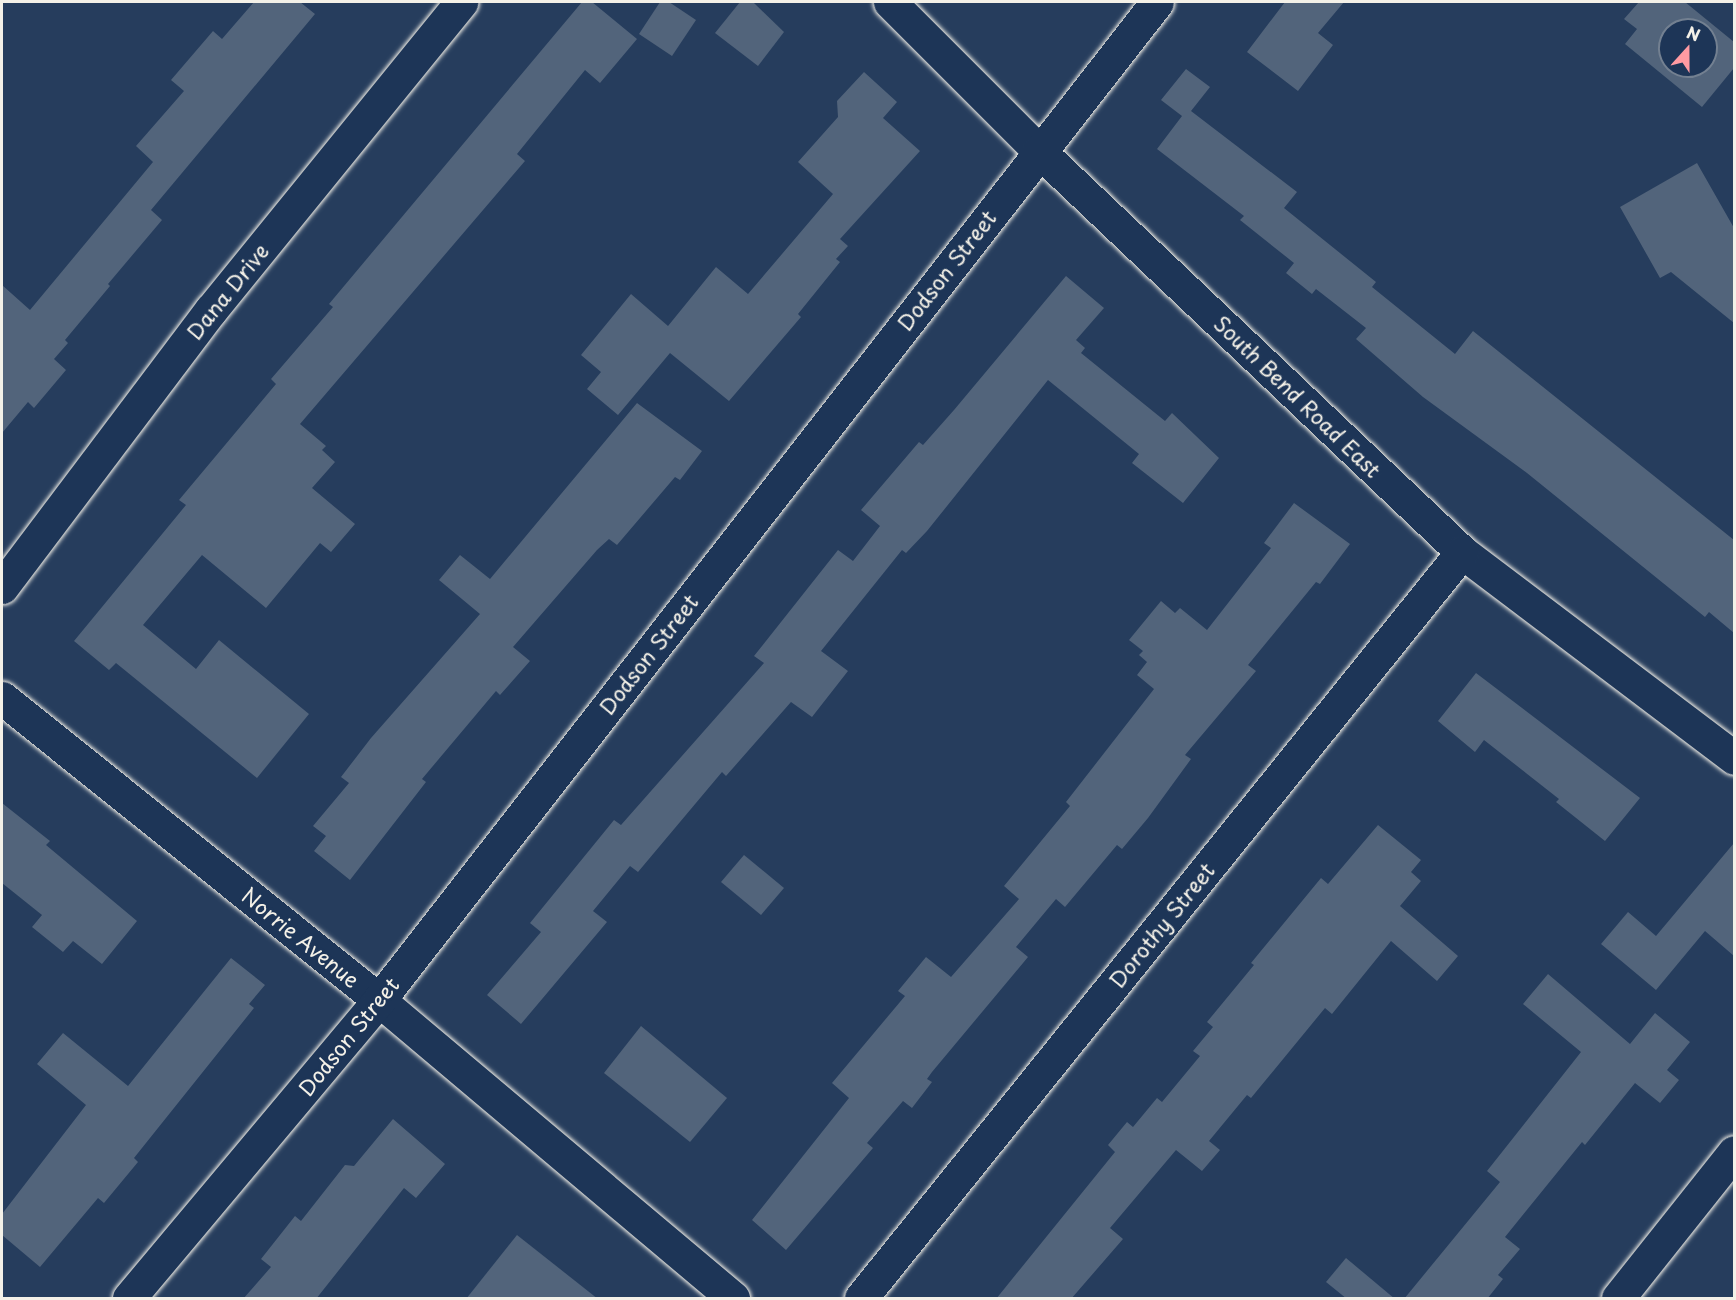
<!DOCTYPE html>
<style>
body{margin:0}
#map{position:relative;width:1736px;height:1300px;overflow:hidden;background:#263d5d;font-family:"Playpen Sans",sans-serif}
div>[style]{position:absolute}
.building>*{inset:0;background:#52647b}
.roads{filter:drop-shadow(0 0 2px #f4f1e8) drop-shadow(0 0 2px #f4f1e8)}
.minor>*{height:33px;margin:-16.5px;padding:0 16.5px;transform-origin:16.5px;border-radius:16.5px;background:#1d3557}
.major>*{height:33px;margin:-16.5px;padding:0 16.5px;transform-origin:16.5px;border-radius:16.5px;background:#1d3557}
span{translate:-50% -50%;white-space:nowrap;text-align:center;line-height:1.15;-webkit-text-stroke:5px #1d3557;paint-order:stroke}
.street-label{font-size:21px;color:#f4f1e8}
.frame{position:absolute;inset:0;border:3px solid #f4f1e8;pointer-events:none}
.north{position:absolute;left:1658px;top:18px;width:60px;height:60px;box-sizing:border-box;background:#1d3557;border:2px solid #738091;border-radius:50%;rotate:21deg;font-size:16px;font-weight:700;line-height:24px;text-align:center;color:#f4f1e8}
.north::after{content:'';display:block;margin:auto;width:21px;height:27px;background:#ff9aa2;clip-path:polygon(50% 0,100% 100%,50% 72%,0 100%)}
</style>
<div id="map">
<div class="building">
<i style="clip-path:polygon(254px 2px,300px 2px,315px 14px,151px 210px,162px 220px,108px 284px,110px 286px,65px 340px,68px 343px,54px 359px,66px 370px,34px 408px,28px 402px,2px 433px,2px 285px,30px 310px,153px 162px,136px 146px,184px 91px,171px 80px,213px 31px,222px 39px)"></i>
<i style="clip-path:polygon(582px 2px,592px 2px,637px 39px,600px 83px,585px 70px,517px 154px,525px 161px,300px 424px,326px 446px,322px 450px,335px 462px,312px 488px,355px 524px,331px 552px,320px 543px,266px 608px,202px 555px,143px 625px,196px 669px,219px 640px,309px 714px,257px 778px,116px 663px,109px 670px,74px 641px,186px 505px,179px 500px,276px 384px,271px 379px,333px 307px,329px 304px)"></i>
<i style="clip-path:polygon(660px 2px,669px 2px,696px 20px,672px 56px,639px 34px)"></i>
<i style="clip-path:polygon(740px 2px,753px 2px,784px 32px,758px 66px,715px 33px)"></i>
<i style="clip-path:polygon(1285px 2px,1344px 2px,1318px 33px,1333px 45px,1298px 91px,1247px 52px)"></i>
<i style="clip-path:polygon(evenodd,1639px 2px,1685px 2px,1734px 42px,1734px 68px,1702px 107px,1625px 44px,1637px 29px,1624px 19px,1639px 2px,1670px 30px,1706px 30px,1706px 66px,1670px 66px,1670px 30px)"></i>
<i style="clip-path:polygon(1186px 69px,1210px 87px,1191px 111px,1297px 192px,1284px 208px,1376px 282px,1372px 287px,1455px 354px,1473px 331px,1734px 540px,1734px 633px,1709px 612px,1705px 617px,1527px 473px,1423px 397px,1356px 339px,1366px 328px,1316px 289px,1312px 294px,1286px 273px,1294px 263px,1240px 220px,1244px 216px,1157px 149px,1182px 116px,1161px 100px)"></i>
<i style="clip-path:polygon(864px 72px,897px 102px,883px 118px,920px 151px,840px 239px,848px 246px,836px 259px,840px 262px,798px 314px,801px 317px,729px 401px,670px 353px,618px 415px,587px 389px,601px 372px,581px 355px,631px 294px,668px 326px,716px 267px,748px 294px,833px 194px,798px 162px,838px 117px,837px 101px)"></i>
<i style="clip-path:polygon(1697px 163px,1734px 228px,1734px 323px,1671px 272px,1660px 278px,1620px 207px)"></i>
<i style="clip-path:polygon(1066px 276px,1104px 308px,1076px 340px,1085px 348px,1081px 353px,1165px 421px,1172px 413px,1219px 458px,1183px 503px,1132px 463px,1139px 454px,1048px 380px,927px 531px,906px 553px,902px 550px,821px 651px,848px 671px,812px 717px,791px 702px,726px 776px,722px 772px,638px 872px,630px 866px,593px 911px,607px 922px,521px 1024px,487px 995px,541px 932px,530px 923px,614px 820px,621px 825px,764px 663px,754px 656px,838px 550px,853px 561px,880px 526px,861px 510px,919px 442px,923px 445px,954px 410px)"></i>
<i style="clip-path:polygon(637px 403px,702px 451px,680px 480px,675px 477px,617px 545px,609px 539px,597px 550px,513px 647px,530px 661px,500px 695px,496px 691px,422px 779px,426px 782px,350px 880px,314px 851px,326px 836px,313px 826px,349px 783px,341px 777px,371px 738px,480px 614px,439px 580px,460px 555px,490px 579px)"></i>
<i style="clip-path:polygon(1294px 503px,1350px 544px,1320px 584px,1316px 582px,1248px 665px,1256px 671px,1185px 755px,1191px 759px,1148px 818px,1122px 849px,1117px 845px,1065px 907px,1056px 899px,1016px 947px,1028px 957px,932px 1072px,927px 1079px,932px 1082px,912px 1108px,903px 1101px,867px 1143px,873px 1148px,786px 1250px,752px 1220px,849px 1098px,832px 1083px,905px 996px,898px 991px,926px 957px,951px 977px,1019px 899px,1004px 886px,1070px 806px,1066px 802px,1154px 689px,1137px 675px,1147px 662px,1139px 655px,1143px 651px,1129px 640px,1161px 601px,1175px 613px,1180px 608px,1207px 630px,1271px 548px,1264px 543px)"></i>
<i style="clip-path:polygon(1476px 673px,1640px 798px,1605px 841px,1556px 802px,1559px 799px,1484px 740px,1475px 752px,1438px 721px)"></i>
<i style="clip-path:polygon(2px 803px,50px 841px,46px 845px,137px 921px,102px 964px,73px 941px,63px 952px,32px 927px,42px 915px,2px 883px)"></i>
<i style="clip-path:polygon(1378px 825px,1421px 860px,1411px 872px,1421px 881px,1400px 906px,1458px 956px,1437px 981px,1391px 941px,1332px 1014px,1325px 1008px,1251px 1098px,1247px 1095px,1209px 1141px,1220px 1150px,1202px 1171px,1176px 1150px,1110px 1228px,1123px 1239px,1071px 1299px,996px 1299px,1115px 1152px,1108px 1145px,1127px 1122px,1133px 1127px,1157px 1098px,1162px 1102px,1200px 1056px,1193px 1051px,1213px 1027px,1207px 1022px,1254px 965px,1251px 963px,1321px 878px,1328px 884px)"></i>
<i style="clip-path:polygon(1734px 843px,1734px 956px,1705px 931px,1656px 990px,1601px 944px,1628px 912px,1656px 936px)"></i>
<i style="clip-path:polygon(744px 855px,784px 888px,761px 915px,721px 882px)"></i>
<i style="clip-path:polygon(231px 958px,265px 985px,249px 1004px,254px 1008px,134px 1158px,138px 1162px,104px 1203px,98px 1198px,40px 1267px,2px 1235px,2px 1214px,86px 1105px,37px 1064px,63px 1033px,128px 1086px)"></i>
<i style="clip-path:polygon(1548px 974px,1630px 1044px,1655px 1013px,1690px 1042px,1667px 1070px,1679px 1080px,1660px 1103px,1635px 1083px,1585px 1145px,1582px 1142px,1505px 1237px,1520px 1249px,1498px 1275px,1503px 1279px,1487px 1299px,1404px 1299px,1500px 1182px,1487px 1171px,1581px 1052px,1523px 1004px)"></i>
<i style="clip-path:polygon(641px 1026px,727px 1098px,690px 1142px,604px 1073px)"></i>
<i style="clip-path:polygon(393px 1119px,445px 1164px,416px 1198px,404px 1188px,316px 1299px,243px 1299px,271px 1267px,261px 1259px,295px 1216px,301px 1221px,345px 1165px,354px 1166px)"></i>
<i style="clip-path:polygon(517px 1235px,598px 1299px,466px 1299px)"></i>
<i style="clip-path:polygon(1346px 1258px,1395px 1299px,1347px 1299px,1326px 1282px)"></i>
</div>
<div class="roads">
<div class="minor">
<i style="left:890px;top:2px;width:211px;rotate:45deg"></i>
<i style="left:1039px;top:151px;width:583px;rotate:43.47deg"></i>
<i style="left:1462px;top:552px;width:341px;rotate:37.1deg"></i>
<i style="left:2px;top:587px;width:347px;rotate:-53deg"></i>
<i style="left:211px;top:310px;width:397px;rotate:-50.9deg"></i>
<i style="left:2px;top:698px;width:483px;rotate:38.7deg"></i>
<i style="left:379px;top:1000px;width:463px;rotate:40.1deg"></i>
<i style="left:129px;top:1298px;width:389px;rotate:-50deg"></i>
<i style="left:379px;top:1000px;width:1265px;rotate:-52.06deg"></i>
<i style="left:861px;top:1298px;width:958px;rotate:-51.14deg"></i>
</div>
<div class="major">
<i style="left:1618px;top:1298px;width:186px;rotate:-51.5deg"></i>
</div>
</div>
<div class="street-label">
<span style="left:946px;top:270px;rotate:-52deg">Dodson Street</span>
<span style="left:227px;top:291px;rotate:-51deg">Dana Drive</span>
<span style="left:1298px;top:396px;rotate:44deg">South Bend Road East</span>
<span style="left:648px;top:654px;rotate:-52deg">Dodson Street</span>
<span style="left:1161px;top:925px;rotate:-51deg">Dorothy Street</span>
<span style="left:301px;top:937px;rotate:39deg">Norrie Avenue</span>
<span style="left:348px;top:1036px;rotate:-51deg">Dodson Street</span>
</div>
<div class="frame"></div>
<div class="north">N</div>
</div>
